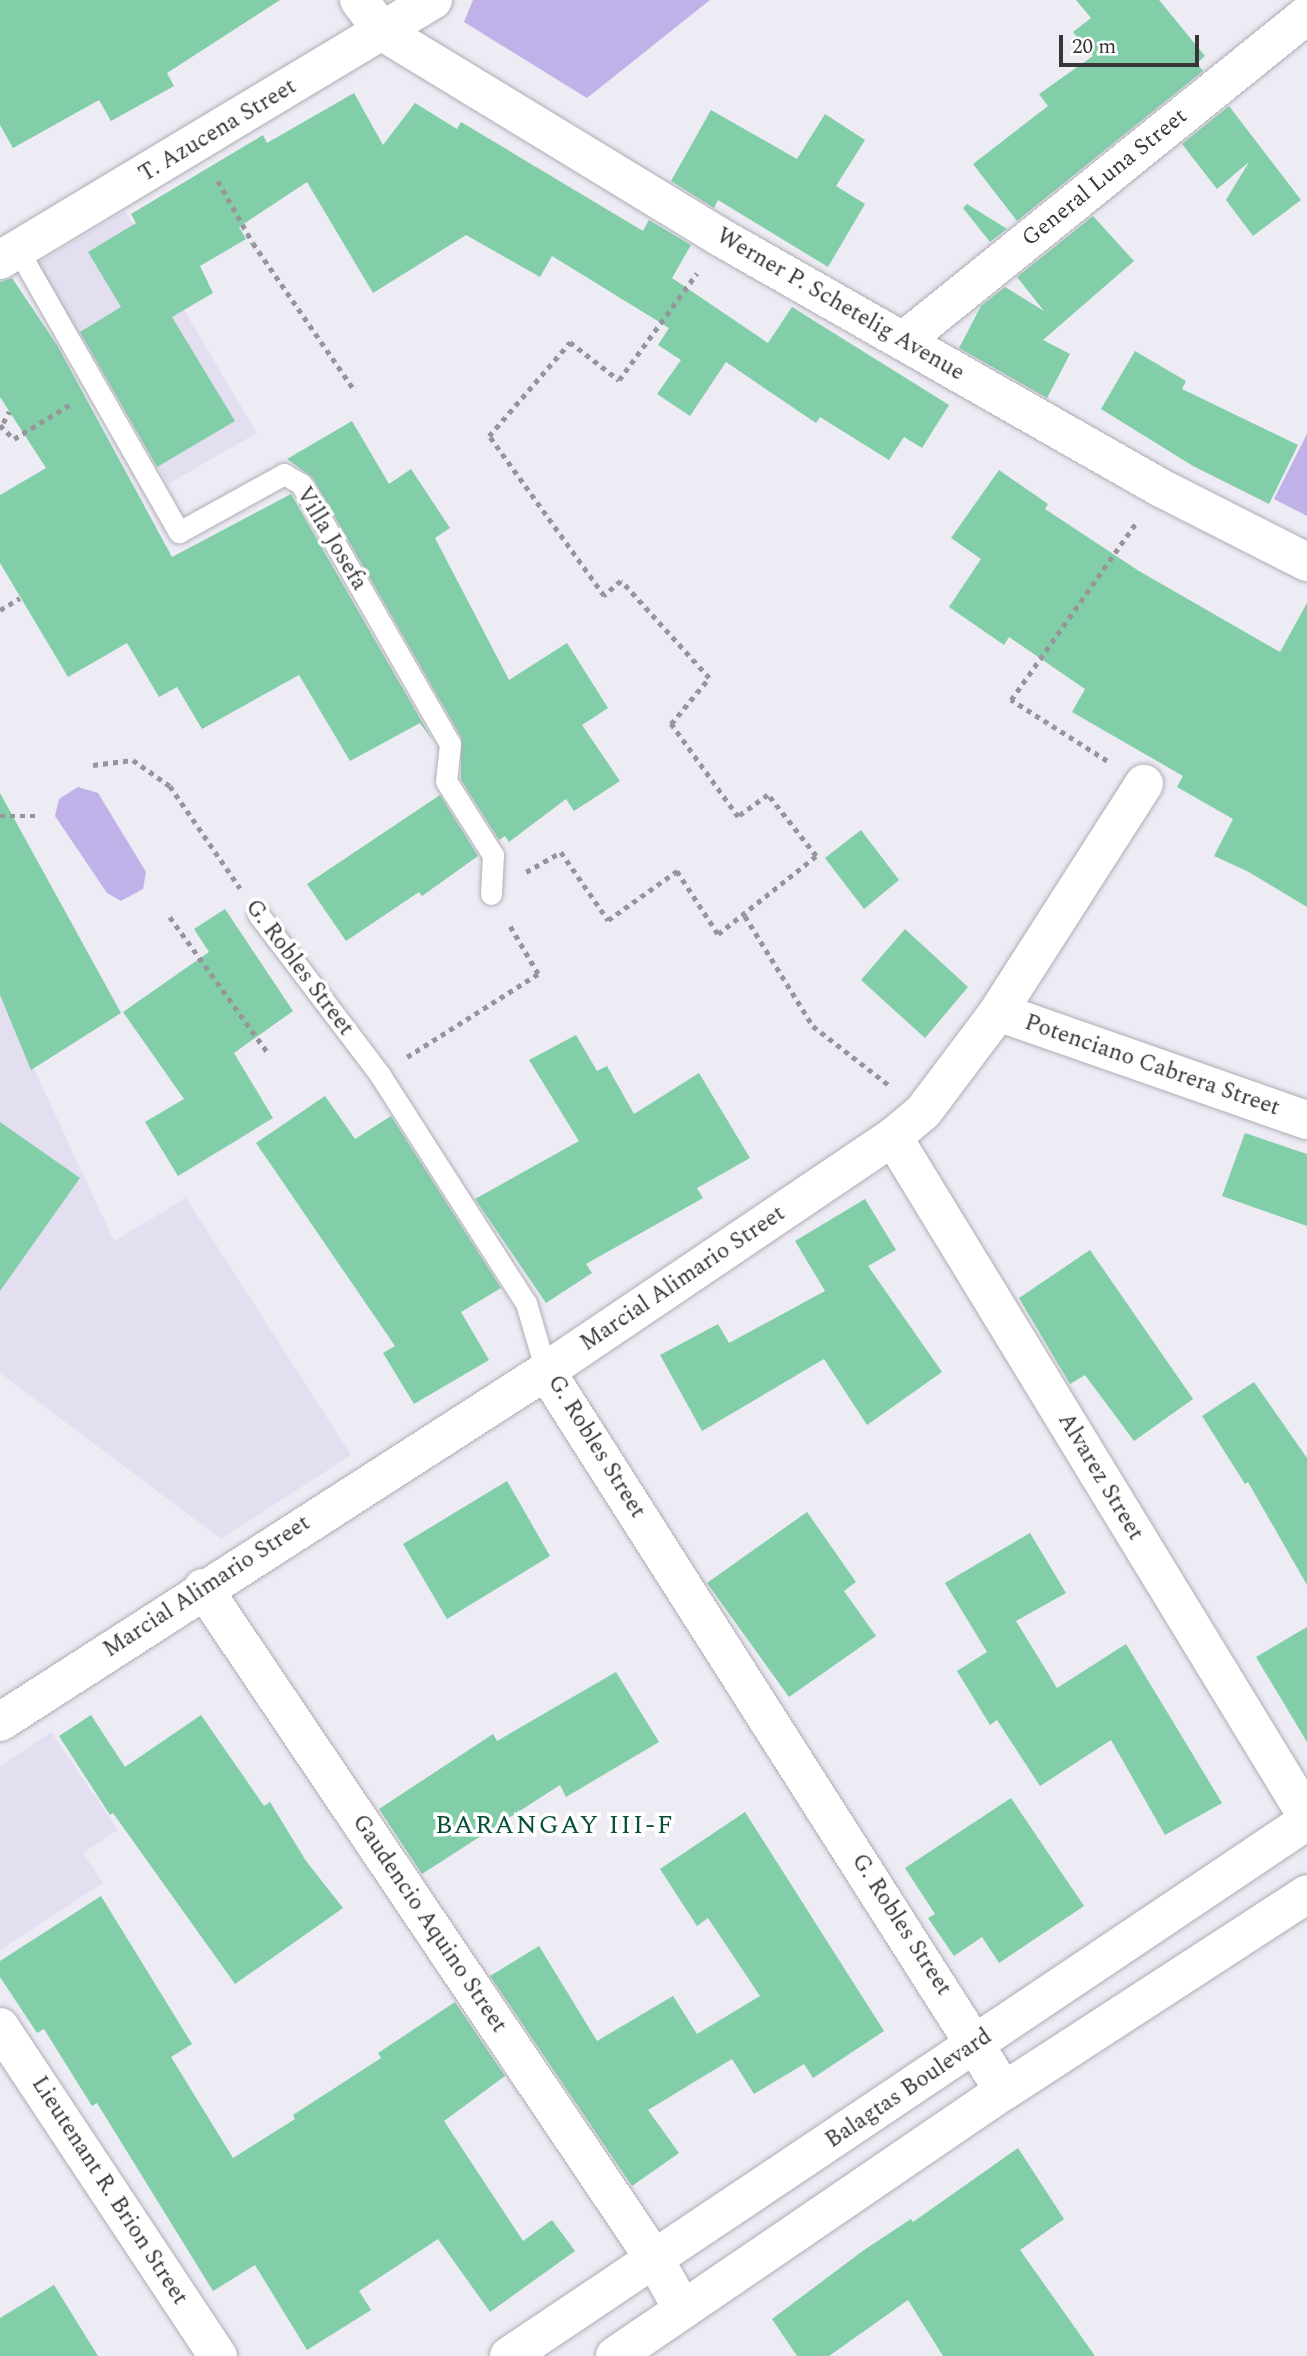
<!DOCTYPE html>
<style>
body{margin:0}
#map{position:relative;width:1307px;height:2356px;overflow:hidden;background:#edebf4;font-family:Spectral,serif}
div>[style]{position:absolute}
.built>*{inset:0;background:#e3dff0}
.green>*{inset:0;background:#c0b1e8}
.building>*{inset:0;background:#81cea9}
.path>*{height:4.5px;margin-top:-2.25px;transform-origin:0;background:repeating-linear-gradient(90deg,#96959b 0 5px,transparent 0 10px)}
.roads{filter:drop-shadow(0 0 2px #afadb6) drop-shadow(0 0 2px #afadb6)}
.service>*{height:21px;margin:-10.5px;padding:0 10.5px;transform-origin:10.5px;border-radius:10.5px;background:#fff}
.minor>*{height:38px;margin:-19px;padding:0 19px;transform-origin:19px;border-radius:19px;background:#fff}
.secondary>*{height:38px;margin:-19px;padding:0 19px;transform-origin:19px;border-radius:19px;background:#fff}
span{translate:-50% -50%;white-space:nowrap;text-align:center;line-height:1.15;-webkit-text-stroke:7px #fff;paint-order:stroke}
.street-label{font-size:23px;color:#363639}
.quarter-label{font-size:26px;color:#075036;letter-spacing:2px}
.scale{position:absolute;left:1059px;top:35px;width:140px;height:32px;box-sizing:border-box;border:4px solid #363639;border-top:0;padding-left:9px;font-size:21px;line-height:24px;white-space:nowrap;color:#363639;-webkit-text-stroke:5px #fff;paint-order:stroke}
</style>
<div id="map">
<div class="built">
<i style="clip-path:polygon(125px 211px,257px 433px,168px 484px,37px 263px)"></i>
<i style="clip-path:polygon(0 996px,114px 1241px,186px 1198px,351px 1455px,221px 1539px,0 1373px)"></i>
<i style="clip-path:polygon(51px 1732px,118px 1830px,83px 1853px,103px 1883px,0 1950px,0 1766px)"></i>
</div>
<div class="green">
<i style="clip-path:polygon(473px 0,710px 0,587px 98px,464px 22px)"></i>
<i style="clip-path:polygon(1307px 434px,1307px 516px,1274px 499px)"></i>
<i style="clip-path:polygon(78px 787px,98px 793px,146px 872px,143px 889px,121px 901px,107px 893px,55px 816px,59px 799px)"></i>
</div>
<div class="building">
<i style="clip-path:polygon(0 0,280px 0,167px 73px,174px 86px,111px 121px,99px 100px,13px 148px,0 125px)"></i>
<i style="clip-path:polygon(1076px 0,1159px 0,1205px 56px,1197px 63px,1203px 71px,1017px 221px,973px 164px,1048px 106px,1039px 94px,1093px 56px,1073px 32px,1091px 18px)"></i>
<i style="clip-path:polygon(354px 93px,383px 145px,415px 103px,457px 129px,461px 122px,643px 231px,649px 220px,691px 245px,672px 278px,768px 343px,792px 307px,949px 405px,922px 448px,904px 437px,889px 460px,820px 417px,816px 423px,726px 362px,690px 416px,657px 394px,681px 360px,658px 345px,669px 328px,552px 256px,540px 277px,466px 235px,373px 293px,307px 182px,239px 227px,246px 239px,200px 266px,213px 293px,172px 317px,235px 421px,157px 467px,80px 332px,121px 307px,88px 252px,136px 223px,131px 214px,263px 135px,267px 143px)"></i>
<i style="clip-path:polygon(1229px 106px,1301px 200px,1253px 236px,1226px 200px,1249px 162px,1217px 189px,1182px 144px)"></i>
<i style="clip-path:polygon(711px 110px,797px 159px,825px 114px,865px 140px,836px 186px,865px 204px,828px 267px,718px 200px,714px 208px,671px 181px)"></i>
<i style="clip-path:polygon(967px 204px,1007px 229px,990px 242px,963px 208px)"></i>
<i style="clip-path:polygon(1093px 216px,1134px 261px,1043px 340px,1070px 354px,1047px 398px,959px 348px,981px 306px,1005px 287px,1044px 311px,1017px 277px)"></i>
<i style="clip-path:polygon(12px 278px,57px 345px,172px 557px,291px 494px,433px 741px,420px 723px,350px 761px,299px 675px,202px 729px,177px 687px,159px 697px,127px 643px,68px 677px,0 563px,0 495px,46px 468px,0 397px,0 282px)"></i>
<i style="clip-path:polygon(1135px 351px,1186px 381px,1182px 389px,1298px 445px,1269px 504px,1193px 466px,1101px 409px)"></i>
<i style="clip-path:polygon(352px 421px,389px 484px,411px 469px,450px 528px,435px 538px,509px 680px,567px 643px,608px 708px,582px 725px,620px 781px,574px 811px,566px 799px,509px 842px,505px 836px,499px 840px,461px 780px,461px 737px,312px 477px,287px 459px)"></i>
<i style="clip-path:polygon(999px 470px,1048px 504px,1045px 509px,1139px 571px,1280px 652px,1307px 603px,1307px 907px,1249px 872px,1214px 856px,1233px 819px,1177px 787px,1183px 776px,1072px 712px,1085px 689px,1009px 637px,1004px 645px,949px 607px,981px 559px,951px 538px)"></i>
<i style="clip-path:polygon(0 793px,121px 1013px,31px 1070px,0 995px)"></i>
<i style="clip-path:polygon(440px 795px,478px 856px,422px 896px,419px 892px,346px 941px,307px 884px)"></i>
<i style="clip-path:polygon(861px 830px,899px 880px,864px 909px,825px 858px)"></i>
<i style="clip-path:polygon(225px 909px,293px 1011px,234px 1053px,273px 1118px,178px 1176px,145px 1122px,184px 1099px,123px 1012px,209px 952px,194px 929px)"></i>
<i style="clip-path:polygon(905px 929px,968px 987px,925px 1038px,861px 980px)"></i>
<i style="clip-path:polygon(576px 1035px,597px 1071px,607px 1066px,634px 1114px,699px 1073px,750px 1158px,697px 1188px,703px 1198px,586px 1264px,592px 1273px,546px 1303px,475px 1199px,579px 1141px,529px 1060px)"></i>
<i style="clip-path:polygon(325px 1096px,355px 1139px,391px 1116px,501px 1288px,461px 1312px,489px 1360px,414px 1404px,383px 1353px,395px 1346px,256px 1143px)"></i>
<i style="clip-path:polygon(0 1122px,80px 1178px,0 1291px)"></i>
<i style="clip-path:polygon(1245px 1133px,1307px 1154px,1307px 1226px,1222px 1196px)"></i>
<i style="clip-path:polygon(865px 1199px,896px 1250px,868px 1266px,942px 1372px,867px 1425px,824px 1359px,702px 1431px,660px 1355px,718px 1324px,729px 1343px,825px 1291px,795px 1241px)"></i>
<i style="clip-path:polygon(1090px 1250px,1193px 1399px,1134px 1441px,1085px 1375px,1070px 1384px,1019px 1298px)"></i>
<i style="clip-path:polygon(1254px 1382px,1307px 1458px,1307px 1585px,1248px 1482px,1245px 1484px,1202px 1416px)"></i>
<i style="clip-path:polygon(507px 1481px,550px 1556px,447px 1619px,403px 1544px)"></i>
<i style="clip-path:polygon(807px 1512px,856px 1582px,844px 1591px,876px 1636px,789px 1697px,707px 1583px)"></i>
<i style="clip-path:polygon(1030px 1533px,1066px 1593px,1016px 1621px,1057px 1688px,1126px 1644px,1222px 1803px,1165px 1835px,1111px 1740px,1040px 1786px,997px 1720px,990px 1725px,957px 1671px,987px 1652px,945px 1583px)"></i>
<i style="clip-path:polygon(1307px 1627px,1307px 1742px,1256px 1657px)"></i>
<i style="clip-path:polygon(616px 1672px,659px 1742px,566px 1797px,560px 1785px,422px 1874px,379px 1809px,493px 1734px,497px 1741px)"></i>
<i style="clip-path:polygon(91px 1715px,125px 1767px,201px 1715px,264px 1806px,270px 1802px,306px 1861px,343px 1908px,235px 1984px,113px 1813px,110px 1815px,59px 1736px)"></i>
<i style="clip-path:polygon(1011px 1798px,1084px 1906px,999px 1963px,982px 1937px,954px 1956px,928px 1918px,935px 1914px,905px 1868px)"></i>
<i style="clip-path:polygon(745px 1812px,884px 2031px,813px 2078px,804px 2064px,754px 2094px,732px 2059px,648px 2110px,679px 2153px,632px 2186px,490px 1976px,539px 1946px,597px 2041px,673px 1996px,697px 2034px,760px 1996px,708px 1918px,697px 1926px,660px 1869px)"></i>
<i style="clip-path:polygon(101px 1896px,192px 2044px,171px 2057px,233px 2158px,295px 2119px,293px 2115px,381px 2058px,378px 2053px,455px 2002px,505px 2076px,444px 2121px,523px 2241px,552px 2220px,575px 2251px,490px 2312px,438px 2239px,359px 2291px,371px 2310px,307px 2350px,255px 2265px,213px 2291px,97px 2103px,92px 2106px,44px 2029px,37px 2033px,0 1977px,0 1961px)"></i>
<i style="clip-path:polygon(1018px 2148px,1064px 2219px,1020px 2250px,1095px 2356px,943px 2356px,908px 2300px,829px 2356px,797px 2356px,772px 2319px,864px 2250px,911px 2219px,913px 2222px)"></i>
<i style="clip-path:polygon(54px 2285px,98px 2356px,0 2356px,0 2318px)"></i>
</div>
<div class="path">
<i style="left:218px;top:181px;width:71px;rotate:60.6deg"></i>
<i style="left:253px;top:243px;width:180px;rotate:55.4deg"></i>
<i style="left:3px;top:423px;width:13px;rotate:-61deg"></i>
<i style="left:0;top:425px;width:20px;rotate:45deg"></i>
<i style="left:14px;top:439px;width:65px;rotate:-31.7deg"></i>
<i style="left:0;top:610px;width:23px;rotate:-31deg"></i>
<i style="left:1107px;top:761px;width:114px;rotate:-147.6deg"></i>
<i style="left:1011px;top:700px;width:217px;rotate:-54.8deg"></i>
<i style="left:93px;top:765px;width:40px;rotate:-7.1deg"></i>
<i style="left:133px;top:760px;width:45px;rotate:35.1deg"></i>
<i style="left:170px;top:786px;width:124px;rotate:55.5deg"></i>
<i style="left:0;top:816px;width:35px"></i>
<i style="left:526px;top:872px;width:40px;rotate:-29.7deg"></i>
<i style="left:561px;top:852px;width:83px;rotate:55.3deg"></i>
<i style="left:608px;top:920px;width:85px;rotate:-35.4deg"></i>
<i style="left:677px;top:871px;width:75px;rotate:56.9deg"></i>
<i style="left:718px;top:934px;width:125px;rotate:-38.5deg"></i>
<i style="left:816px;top:856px;width:78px;rotate:-128.2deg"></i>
<i style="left:768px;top:795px;width:37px;rotate:144deg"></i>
<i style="left:738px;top:817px;width:115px;rotate:-125.8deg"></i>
<i style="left:671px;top:724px;width:60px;rotate:-50.4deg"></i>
<i style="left:709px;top:678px;width:131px;rotate:-132.2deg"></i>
<i style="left:621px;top:581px;width:23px;rotate:139deg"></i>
<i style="left:604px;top:596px;width:197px;rotate:-125.7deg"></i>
<i style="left:489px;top:436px;width:124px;rotate:-49.2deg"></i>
<i style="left:570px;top:342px;width:62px;rotate:37.8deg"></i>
<i style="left:619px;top:380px;width:132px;rotate:-53.9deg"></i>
<i style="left:745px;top:916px;width:129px;rotate:58.3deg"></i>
<i style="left:813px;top:1026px;width:98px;rotate:37.9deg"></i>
<i style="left:170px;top:917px;width:168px;rotate:54.2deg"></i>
<i style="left:407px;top:1057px;width:155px;rotate:-32.4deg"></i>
<i style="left:538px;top:974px;width:59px;rotate:-120.5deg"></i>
</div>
<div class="roads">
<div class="service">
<i style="left:18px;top:250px;width:325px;rotate:60.3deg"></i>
<i style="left:179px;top:532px;width:120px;rotate:-28.9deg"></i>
<i style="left:284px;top:474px;width:20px;rotate:30deg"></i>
<i style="left:301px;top:484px;width:300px;rotate:60.2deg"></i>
<i style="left:450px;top:744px;width:37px;rotate:96deg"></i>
<i style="left:446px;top:781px;width:88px;rotate:57.6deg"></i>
<i style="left:493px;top:855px;width:39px;rotate:93deg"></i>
<i style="left:258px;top:914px;width:202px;rotate:52.8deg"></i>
<i style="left:380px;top:1075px;width:271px;rotate:57.4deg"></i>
<i style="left:526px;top:1303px;width:71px;rotate:73.6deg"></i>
</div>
<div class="minor">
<i style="left:359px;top:0;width:40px;rotate:53deg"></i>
<i style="left:903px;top:341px;width:519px;rotate:-38.9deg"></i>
<i style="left:998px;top:1012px;width:327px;rotate:19.3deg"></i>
<i style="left:893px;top:1137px;width:795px;rotate:58.63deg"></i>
<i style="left:546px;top:1371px;width:853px;rotate:57.54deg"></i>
<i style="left:203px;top:1588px;width:810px;rotate:56.07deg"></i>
<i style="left:655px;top:2260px;width:57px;rotate:60.8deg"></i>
<i style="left:0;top:1722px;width:649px;rotate:-32.74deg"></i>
<i style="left:546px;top:1371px;width:419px;rotate:-34deg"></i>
<i style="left:893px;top:1137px;width:39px;rotate:-40deg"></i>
<i style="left:923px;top:1112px;width:125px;rotate:-53.1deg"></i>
<i style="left:998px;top:1012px;width:271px;rotate:-57.4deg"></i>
<i style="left:0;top:2027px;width:395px;rotate:56.5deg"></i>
</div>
<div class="secondary">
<i style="left:383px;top:32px;width:394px;rotate:31.3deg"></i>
<i style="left:720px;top:237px;width:507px;rotate:29.65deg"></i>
<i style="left:1161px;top:488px;width:164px;rotate:26.9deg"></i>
<i style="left:0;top:260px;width:505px;rotate:-30.98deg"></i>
<i style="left:509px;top:2356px;width:961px;rotate:-33.84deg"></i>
<i style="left:615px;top:2356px;width:471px;rotate:-34.3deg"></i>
<i style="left:1004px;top:2091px;width:361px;rotate:-33deg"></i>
</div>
</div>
<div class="street-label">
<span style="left:218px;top:131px;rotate:-31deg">T. Azucena Street</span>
<span style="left:1105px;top:178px;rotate:-39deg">General Luna Street</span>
<span style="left:840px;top:305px;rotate:30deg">Werner P. Schetelig Avenue</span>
<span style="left:331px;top:539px;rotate:59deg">Villa Josefa</span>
<span style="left:299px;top:968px;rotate:53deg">G. Robles Street</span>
<span style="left:1152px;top:1066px;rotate:19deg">Potenciano Cabrera Street</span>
<span style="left:683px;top:1279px;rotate:-34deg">Marcial Alimario Street</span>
<span style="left:596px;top:1447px;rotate:58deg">G. Robles Street</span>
<span style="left:1100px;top:1477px;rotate:59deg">Alvarez Street</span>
<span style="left:207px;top:1587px;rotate:-33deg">Marcial Alimario Street</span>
<span style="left:429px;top:1924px;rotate:56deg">Gaudencio Aquino Street</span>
<span style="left:901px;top:1925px;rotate:57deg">G. Robles Street</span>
<span style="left:909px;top:2089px;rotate:-34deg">Balagtas Boulevard</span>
<span style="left:109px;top:2191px;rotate:57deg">Lieutenant R. Brion Street</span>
</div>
<div class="quarter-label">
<span style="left:555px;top:1826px">BARANGAY III-F</span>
</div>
<div class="scale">20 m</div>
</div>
